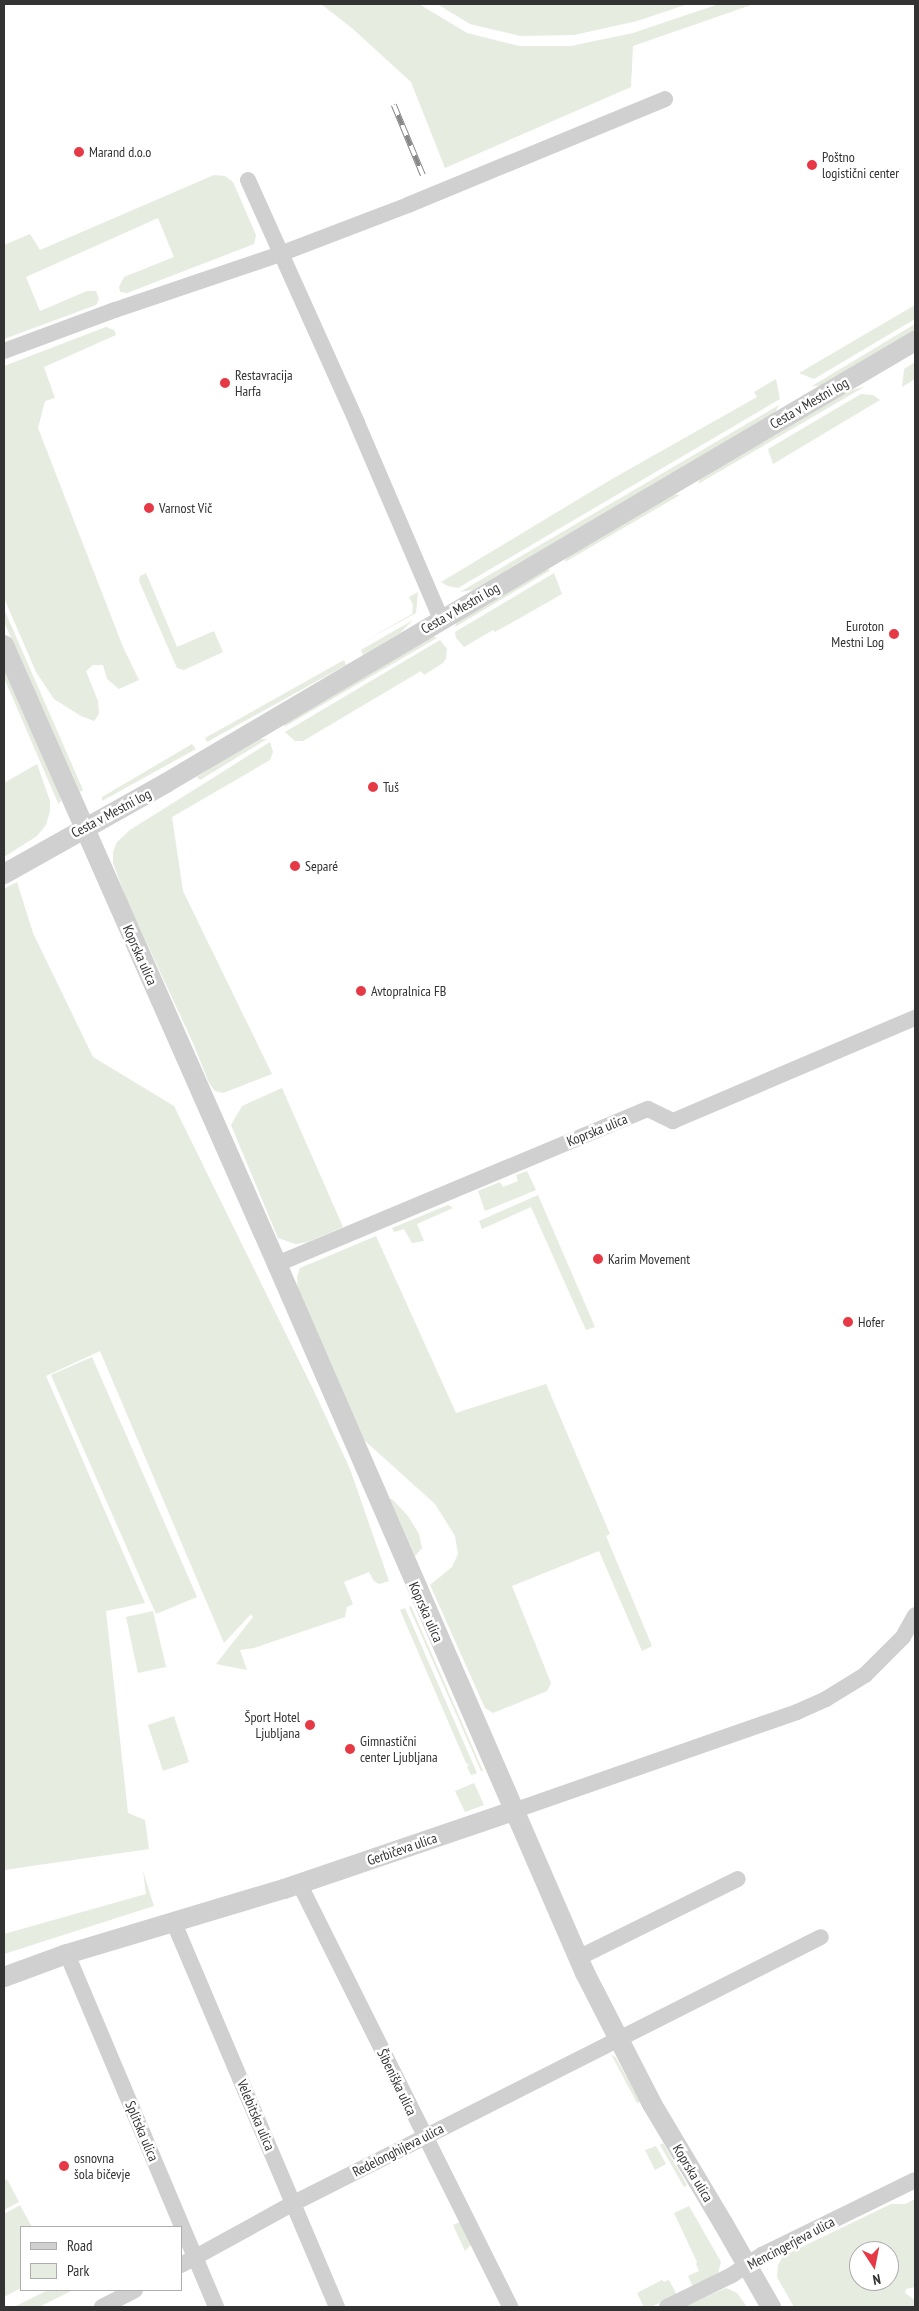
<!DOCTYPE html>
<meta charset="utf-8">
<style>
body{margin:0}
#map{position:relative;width:919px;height:2311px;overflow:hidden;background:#fff;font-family:"PT Sans Narrow",sans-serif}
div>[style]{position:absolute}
.green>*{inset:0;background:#e6ecdf}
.minor>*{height:16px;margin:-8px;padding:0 8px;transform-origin:8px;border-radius:8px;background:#d0d0d0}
.tertiary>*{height:20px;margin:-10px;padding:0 10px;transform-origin:10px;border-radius:10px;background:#d0d0d0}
.rail>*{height:5.5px;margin-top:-2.75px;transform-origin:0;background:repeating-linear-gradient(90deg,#fff 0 11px,#888 0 22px);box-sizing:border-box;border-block:1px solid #888}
.dots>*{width:14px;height:14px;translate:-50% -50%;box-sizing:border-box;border:2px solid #fff;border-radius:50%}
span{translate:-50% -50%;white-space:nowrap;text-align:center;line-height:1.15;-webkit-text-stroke:5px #fff;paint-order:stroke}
.poi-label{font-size:14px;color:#333}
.left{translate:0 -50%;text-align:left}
.right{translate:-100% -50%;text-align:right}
.street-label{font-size:14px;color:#333}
.frame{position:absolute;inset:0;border:5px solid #333;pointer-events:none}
.legend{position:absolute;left:20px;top:2226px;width:162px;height:65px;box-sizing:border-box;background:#fff;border:1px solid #adadad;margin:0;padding:6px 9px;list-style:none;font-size:15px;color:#333}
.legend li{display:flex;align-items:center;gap:10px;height:25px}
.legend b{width:25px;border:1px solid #adadad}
.north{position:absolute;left:849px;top:2241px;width:50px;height:50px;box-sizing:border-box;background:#fff;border:1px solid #adadad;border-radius:50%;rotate:169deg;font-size:14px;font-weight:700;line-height:20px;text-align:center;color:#333}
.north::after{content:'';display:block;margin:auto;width:18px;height:22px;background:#e63946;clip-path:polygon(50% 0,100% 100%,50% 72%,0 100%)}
</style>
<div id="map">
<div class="green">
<i style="clip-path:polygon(321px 4px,419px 4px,467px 33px,519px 46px,571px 46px,633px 33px,719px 4px,754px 4px,633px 46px,631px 87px,445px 168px,411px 82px,353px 29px)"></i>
<i style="clip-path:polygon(437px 4px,688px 4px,637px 21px,574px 35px,520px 36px,470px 24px)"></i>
<i style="clip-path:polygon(214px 175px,225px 176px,233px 182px,256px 235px,254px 244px,127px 293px,120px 292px,119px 287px,124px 277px,174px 257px,158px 218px,26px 277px,40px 311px,87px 291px,96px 291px,99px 299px,96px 305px,4px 339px,4px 245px,30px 234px,40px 250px)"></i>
<i style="clip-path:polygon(915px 305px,915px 319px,814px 379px,799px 373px)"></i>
<i style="clip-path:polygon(915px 324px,915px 331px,821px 386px,812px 386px)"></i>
<i style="clip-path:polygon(106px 327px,114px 330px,116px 335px,44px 367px,55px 398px,45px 401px,38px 428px,123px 647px,139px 680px,119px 689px,107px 679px,103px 665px,93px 665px,86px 671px,98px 701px,99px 714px,94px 721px,81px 716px,54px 699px,36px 672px,4px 598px,4px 366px)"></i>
<i style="clip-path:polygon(915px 362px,915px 379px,902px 387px,904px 369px)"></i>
<i style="clip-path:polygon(776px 379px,780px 399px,458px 588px,448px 586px,441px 582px,612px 479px,757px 397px,754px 392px)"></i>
<i style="clip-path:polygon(864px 387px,698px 484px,700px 479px,848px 391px)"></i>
<i style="clip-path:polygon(861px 394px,873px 395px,880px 400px,773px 464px,768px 449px)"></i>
<i style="clip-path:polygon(779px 405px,774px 414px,473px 590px,460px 592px)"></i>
<i style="clip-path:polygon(674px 494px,680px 495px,565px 562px,566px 558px)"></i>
<i style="clip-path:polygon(545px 569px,551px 570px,455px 627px,457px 621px)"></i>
<i style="clip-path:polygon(146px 573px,177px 647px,214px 631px,223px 652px,184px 670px,177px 668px,139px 581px,140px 576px)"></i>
<i style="clip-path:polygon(554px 573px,562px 594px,495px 632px,493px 630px,464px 647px,456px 638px,455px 632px)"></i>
<i style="clip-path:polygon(418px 592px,416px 613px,362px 643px,412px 614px,413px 605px,409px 597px)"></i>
<i style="clip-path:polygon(4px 609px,83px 790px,80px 792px,4px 622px)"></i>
<i style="clip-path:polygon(413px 620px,400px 633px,363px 655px,361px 650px)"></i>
<i style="clip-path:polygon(433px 636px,437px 638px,284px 727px,286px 722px)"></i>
<i style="clip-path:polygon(440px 640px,447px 649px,446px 659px,443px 663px,424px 675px,421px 671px,303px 741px,295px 741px,285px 732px)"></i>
<i style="clip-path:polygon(344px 660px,346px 665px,207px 742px,205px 738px)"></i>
<i style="clip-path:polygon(4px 665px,60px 796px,61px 802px,58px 803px,4px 678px)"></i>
<i style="clip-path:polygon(257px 739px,267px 739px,200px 780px,197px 777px)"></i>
<i style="clip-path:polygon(270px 742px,273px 752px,270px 760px,172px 817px,183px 891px,272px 1074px,223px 1093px,215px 1091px,209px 1083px,193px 1043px,126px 898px,113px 863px,113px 852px,117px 842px,130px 830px)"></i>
<i style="clip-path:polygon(192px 744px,196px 749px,102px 801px,102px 797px)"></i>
<i style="clip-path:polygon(37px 764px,50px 801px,50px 811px,46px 825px,37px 836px,4px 857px,4px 783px)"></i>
<i style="clip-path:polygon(17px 882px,33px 933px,93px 1057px,174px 1106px,313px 1389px,350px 1469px,389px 1581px,379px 1584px,374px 1581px,369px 1572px,344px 1582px,353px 1604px,347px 1607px,345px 1617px,254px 1648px,240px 1650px,247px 1670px,216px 1664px,253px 1617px,251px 1614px,224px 1643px,100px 1351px,46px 1376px,145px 1603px,106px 1611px,128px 1813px,145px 1820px,149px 1849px,4px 1870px,4px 889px)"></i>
<i style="clip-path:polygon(282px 1088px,343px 1227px,308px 1242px,295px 1244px,278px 1238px,231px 1125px,242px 1106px)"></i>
<i style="clip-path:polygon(527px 1171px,536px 1190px,485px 1211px,478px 1191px,500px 1182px,503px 1187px,518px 1181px,516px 1175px)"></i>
<i style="clip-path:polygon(538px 1195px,541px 1202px,595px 1327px,586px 1330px,531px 1207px,482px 1229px,479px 1221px)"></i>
<i style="clip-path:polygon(448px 1205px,453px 1208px,417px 1224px,424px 1241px,412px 1243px,404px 1229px,394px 1232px,392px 1228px)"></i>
<i style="clip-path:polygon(376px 1236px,456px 1413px,546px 1384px,610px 1534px,606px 1536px,652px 1646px,642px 1651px,599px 1551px,512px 1586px,551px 1683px,547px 1691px,493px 1713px,485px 1708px,430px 1585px,452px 1567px,458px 1554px,455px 1536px,435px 1504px,364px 1440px,298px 1291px,297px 1277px,300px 1268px)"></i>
<i style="clip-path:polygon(92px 1357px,197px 1597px,156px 1614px,51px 1375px)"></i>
<i style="clip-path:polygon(390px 1499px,392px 1499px,408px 1516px,419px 1534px,422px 1548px,415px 1556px)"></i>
<i style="clip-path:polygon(411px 1606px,483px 1771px,481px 1771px,409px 1607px)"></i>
<i style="clip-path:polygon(405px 1608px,477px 1773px,471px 1775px,467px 1767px,469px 1765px,466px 1763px,400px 1610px)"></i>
<i style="clip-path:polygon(153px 1611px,166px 1667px,138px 1673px,126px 1617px)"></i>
<i style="clip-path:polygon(174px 1716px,189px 1762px,163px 1771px,148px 1725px)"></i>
<i style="clip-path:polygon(474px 1783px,484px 1805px,465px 1812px,455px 1791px)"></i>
<i style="clip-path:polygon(143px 1871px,154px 1906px,4px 1954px,4px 1934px,146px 1894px)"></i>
<i style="clip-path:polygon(611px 2054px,616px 2058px,640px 2102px,637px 2103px)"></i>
<i style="clip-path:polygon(663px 2143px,687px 2185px,684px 2187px,660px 2145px)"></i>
<i style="clip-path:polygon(656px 2146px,666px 2164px,655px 2170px,645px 2150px)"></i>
<i style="clip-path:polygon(7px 2179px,19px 2202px,4px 2210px,4px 2181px)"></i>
<i style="clip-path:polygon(evenodd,915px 2199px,915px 2287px,906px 2289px,905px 2293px,915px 2300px,915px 2307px,794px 2307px,777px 2277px,778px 2265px,783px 2256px,891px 2204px,905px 2204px,915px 2199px,859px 2251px,889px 2251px,889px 2281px,859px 2281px,859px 2251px)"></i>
<i style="clip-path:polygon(20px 2205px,32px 2227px,21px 2227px,21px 2288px,4px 2297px,4px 2214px)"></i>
<i style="clip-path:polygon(689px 2206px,721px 2262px,718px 2273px,693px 2287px,688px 2276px,699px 2271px,696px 2264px,697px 2262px,674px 2213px)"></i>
<i style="clip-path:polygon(460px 2222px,471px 2245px,465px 2251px,453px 2225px)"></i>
<i style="clip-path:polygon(662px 2280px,664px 2282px,669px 2280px,677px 2295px,651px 2307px,644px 2307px,637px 2293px)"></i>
<i style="clip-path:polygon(726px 2288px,737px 2293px,747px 2307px,683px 2307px)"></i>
<i style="clip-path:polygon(48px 2290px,73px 2290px,39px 2307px,14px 2307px)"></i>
</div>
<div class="minor">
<i style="left:248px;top:180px;width:266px;rotate:65.8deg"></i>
<i style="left:357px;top:423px;width:213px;rotate:66.8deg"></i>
<i style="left:4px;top:351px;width:118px;rotate:-20.3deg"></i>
<i style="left:115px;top:310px;width:174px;rotate:-18.7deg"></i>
<i style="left:280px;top:254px;width:137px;rotate:-20.9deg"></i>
<i style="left:408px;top:205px;width:278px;rotate:-22.4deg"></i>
<i style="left:277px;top:1264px;width:402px;rotate:-22.7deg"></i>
<i style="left:648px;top:1109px;width:28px;rotate:26deg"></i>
<i style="left:673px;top:1121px;width:263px;rotate:-23.1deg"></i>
<i style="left:513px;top:1811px;width:301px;rotate:-19.2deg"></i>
<i style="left:797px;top:1712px;width:32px;rotate:-24deg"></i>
<i style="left:826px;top:1699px;width:46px;rotate:-31.6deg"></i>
<i style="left:865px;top:1675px;width:54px;rotate:-45deg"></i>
<i style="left:903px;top:1637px;width:25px;rotate:-61deg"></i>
<i style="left:299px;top:1883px;width:474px;rotate:63.5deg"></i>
<i style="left:174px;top:1923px;width:417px;rotate:67deg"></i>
<i style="left:67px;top:1954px;width:383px;rotate:67.1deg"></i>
<i style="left:578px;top:1958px;width:178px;rotate:-26.3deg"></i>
<i style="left:181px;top:2265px;width:129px;rotate:-28.8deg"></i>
<i style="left:294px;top:2203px;width:590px;rotate:-26.78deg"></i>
<i style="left:102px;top:2307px;width:37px;rotate:-27deg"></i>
<i style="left:667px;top:2307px;width:72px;rotate:-26.2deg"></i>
<i style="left:732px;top:2275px;width:36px;rotate:-34deg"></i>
<i style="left:762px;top:2255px;width:170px;rotate:-26.1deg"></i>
</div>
<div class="tertiary">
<i style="left:4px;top:645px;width:677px;rotate:66.2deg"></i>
<i style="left:277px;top:1264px;width:773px;rotate:66.52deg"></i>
<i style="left:585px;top:1973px;width:147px;rotate:62.9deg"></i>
<i style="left:652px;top:2104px;width:139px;rotate:59.2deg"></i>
<i style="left:723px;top:2223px;width:97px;rotate:60.3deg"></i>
<i style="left:4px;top:874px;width:186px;rotate:-29.3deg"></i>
<i style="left:166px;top:783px;width:870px;rotate:-30.55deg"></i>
<i style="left:4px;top:1977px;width:67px;rotate:-20.1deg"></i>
<i style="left:67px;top:1954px;width:227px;rotate:-16.7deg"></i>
<i style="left:284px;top:1889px;width:242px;rotate:-18.8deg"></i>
</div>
<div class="rail">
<i style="left:394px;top:105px;width:76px;rotate:67.5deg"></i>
</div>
<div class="dots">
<i style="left:79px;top:152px;background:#e63946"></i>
<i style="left:812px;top:165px;background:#e63946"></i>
<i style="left:225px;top:383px;background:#e63946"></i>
<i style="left:149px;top:508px;background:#e63946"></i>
<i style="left:894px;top:634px;background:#e63946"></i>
<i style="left:373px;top:787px;background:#e63946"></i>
<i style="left:295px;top:866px;background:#e63946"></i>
<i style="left:361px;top:991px;background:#e63946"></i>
<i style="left:598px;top:1259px;background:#e63946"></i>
<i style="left:848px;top:1322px;background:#e63946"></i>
<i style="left:310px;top:1725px;background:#e63946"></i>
<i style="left:350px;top:1749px;background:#e63946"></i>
<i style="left:64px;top:2166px;background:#e63946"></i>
</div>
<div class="poi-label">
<span class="left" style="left:89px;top:152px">Marand d.o.o</span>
<span class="left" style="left:822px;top:165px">Poštno<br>logistični center</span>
<span class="left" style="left:235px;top:383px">Restavracija<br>Harfa</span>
<span class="left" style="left:159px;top:508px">Varnost Vič</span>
<span class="right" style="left:884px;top:634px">Euroton<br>Mestni Log</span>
<span class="left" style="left:383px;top:787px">Tuš</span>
<span class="left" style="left:305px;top:866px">Separé</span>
<span class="left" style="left:371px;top:991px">Avtopralnica FB</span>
<span class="left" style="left:608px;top:1259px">Karim Movement</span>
<span class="left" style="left:858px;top:1322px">Hofer</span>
<span class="right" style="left:300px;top:1725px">Šport Hotel<br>Ljubljana</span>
<span class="left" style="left:360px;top:1749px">Gimnastični<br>center Ljubljana</span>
<span class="left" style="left:74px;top:2166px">osnovna<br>šola bičevje</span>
</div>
<div class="street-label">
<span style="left:809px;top:403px;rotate:-30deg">Cesta v Mestni log</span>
<span style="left:460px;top:608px;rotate:-30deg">Cesta v Mestni log</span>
<span style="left:111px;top:813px;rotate:-28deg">Cesta v Mestni log</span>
<span style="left:140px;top:955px;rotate:66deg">Koprska ulica</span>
<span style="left:597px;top:1130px;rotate:-22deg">Koprska ulica</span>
<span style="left:426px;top:1612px;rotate:66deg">Koprska ulica</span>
<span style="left:402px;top:1849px;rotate:-19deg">Gerbičeva ulica</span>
<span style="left:397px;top:2082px;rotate:64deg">Šibeniška ulica</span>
<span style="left:256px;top:2115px;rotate:67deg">Velebitska ulica</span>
<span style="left:142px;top:2131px;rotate:67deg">Splitska ulica</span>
<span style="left:398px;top:2150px;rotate:-27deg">Redelonghijeva ulica</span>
<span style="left:693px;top:2173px;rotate:59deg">Koprska ulica</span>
<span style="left:791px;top:2243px;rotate:-28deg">Mencingerjeva ulica</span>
</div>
<div class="frame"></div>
<ul class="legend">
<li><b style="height:6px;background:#d0d0d0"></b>Road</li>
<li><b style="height:14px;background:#e6ecdf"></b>Park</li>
</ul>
<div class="north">N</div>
</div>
